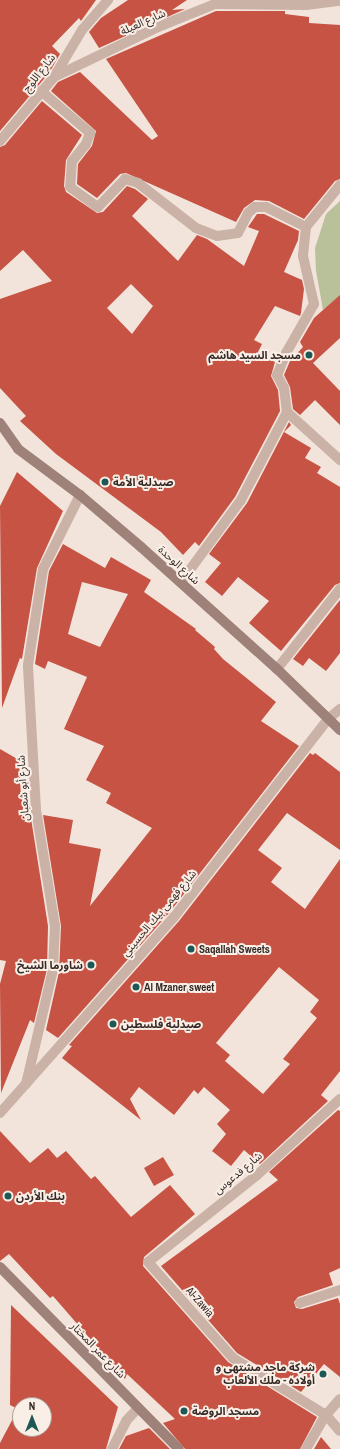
<!DOCTYPE html>
<meta charset="utf-8">
<style>
body{margin:0}
#map{position:relative;width:340px;height:1449px;overflow:hidden;background:#f2e4db;font-family:"Archivo Narrow","Noto Sans Arabic",sans-serif}
div>[style]{position:absolute}
.green>*{inset:0;background:#b9c19b}
.building>*{inset:0;background:#c75344}
.service>*{height:10px;margin:-5px;padding:0 5px;transform-origin:5px;border-radius:5px;background:#cab2a7}
.minor>*{height:10px;margin:-5px;padding:0 5px;transform-origin:5px;border-radius:5px;background:#cab2a7}
.tertiary>*{height:10px;margin:-5px;padding:0 5px;transform-origin:5px;border-radius:5px;background:#cab2a7}
.secondary>*{height:10px;margin:-5px;padding:0 5px;transform-origin:5px;border-radius:5px;background:#9e8178}
.dots>*{width:11px;height:11px;translate:-50% -50%;box-sizing:border-box;border:2px solid #faefe7;border-radius:50%}
span{translate:-50% -50%;white-space:nowrap;text-align:center;line-height:1.15;-webkit-text-stroke:4px #faefe7;paint-order:stroke}
.street-label{font-size:11px;color:#362a27}
.poi-label{font-size:11px;color:#362a27;font-weight:700}
.right{translate:-100% -50%;text-align:right}
.left{translate:0 -50%;text-align:left}
.north{position:absolute;left:12px;top:1397px;width:40px;height:40px;box-sizing:border-box;background:#faefe7;border:1px solid #aca09a;border-radius:50%;rotate:0deg;font-size:11px;font-weight:700;line-height:16px;text-align:center;color:#362a27}
.north::after{content:'';display:block;margin:auto;width:14px;height:18px;background:#1d5855;clip-path:polygon(50% 0,100% 100%,50% 72%,0 100%)}
</style>
<div id="map">
<div class="green">
<i style="clip-path:polygon(340px 201px,340px 296px,323px 310px,316px 271px,315px 248px,326px 214px)"></i>
</div>
<div class="building">
<i style="clip-path:polygon(0 0,96px 0,81px 21px,79px 18px,52px 46px,60px 54px,49px 73px,0 131px)"></i>
<i style="clip-path:polygon(128px 0,187px 0,172px 10px,185px 9px,99px 48px,89px 32px,101px 18px)"></i>
<i style="clip-path:polygon(216px 11px,285px 11px,285px 14px,309px 17px,309px 23px,340px 25px,340px 179px,335px 181px,304px 219px,269px 201px,255px 200px,244px 208px,236px 222px,126px 173px,120px 174px,97px 198px,77px 184px,78px 164px,92px 146px,96px 131px,51px 91px,58px 82px,80px 72px,152px 140px,158px 136px,106px 59px)"></i>
<i style="clip-path:polygon(evenodd,42px 101px,82px 135px,66px 160px,64px 186px,66px 192px,97px 213px,103px 212px,127px 186px,135px 189px,148px 199px,132px 216px,178px 261px,197px 235px,207px 239px,244px 266px,259px 231px,248px 227px,257px 214px,264px 214px,299px 231px,298px 240px,284px 272px,302px 280px,304px 289px,301px 313px,300px 316px,275px 306px,254px 340px,262px 344px,257px 354px,275px 362px,271px 376px,278px 390px,280px 411px,235px 497px,199px 546px,195px 542px,183px 555px,161px 532px,56px 454px,20px 421px,26px 416px,0 388px,0 299px,52px 281px,23px 250px,0 271px,0 147px,5px 145px,42px 101px,131px 284px,153px 306px,132px 334px,107px 308px,131px 284px)"></i>
<i style="clip-path:polygon(340px 295px,340px 338px,313px 363px,340px 391px,340px 425px,315px 400px,300px 415px,293px 409px,290px 387px,284px 375px,290px 361px,303px 347px,300px 342px,314px 318px)"></i>
<i style="clip-path:polygon(289px 422px,291px 425px,284px 432px,311px 448px,305px 458px,321px 467px,317px 473px,340px 487px,340px 583px,335px 585px,281px 651px,249px 623px,269px 601px,238px 577px,222px 596px,205px 582px,221px 563px,209px 554px,247px 503px)"></i>
<i style="clip-path:polygon(17px 472px,63px 511px,37px 568px,22px 659px,20px 658px,2px 708px,0 506px)"></i>
<i style="clip-path:polygon(evenodd,63px 544px,105px 568px,111px 557px,151px 580px,144px 592px,196px 629px,195px 630px,215px 647px,214px 649px,223px 659px,276px 702px,261px 721px,299px 746px,169px 913px,58px 1038px,46px 1030px,59px 972px,61px 926px,43px 815px,73px 820px,69px 843px,101px 849px,90px 906px,152px 828px,106px 803px,111px 793px,86px 780px,104px 746px,64px 729px,87px 677px,48px 661px,45px 669px,35px 664px,49px 571px,63px 544px,82px 582px,128px 594px,100px 647px,68px 634px,82px 582px)"></i>
<i style="clip-path:polygon(340px 600px,340px 653px,326px 671px,309px 658px,303px 666px,293px 659px)"></i>
<i style="clip-path:polygon(0 749px,19px 760px,21px 798px,25px 799px,25px 811px,30px 812px,48px 926px,47px 969px,34px 1023px,30px 1020px,1px 1093px,0 984px,6px 961px,0 960px)"></i>
<i style="clip-path:polygon(evenodd,310px 753px,313px 755px,315px 753px,340px 772px,340px 850px,287px 813px,258px 850px,282px 868px,271px 882px,305px 909px,340px 859px,340px 1071px,321px 1095px,328px 1101px,260px 1164px,244px 1150px,231px 1166px,212px 1151px,226px 1134px,217px 1124px,230px 1110px,204px 1087px,198px 1094px,194px 1090px,174px 1115px,139px 1087px,130px 1099px,141px 1120px,62px 1058px,72px 1046px,69px 1045px,179px 921px,310px 753px,279px 967px,319px 1000px,310px 1012px,317px 1018px,283px 1059px,290px 1064px,263px 1094px,225px 1061px,230px 1055px,216px 1043px,279px 967px)"></i>
<i style="clip-path:polygon(338px 1110px,340px 1111px,340px 1268px,329px 1273px,333px 1285px,298px 1297px,294px 1302px,296px 1308px,302px 1309px,338px 1298px,340px 1304px,340px 1377px,324px 1364px,301px 1392px,237px 1353px,161px 1266px,278px 1180px,269px 1172px)"></i>
<i style="clip-path:polygon(0 1131px,30px 1163px,48px 1148px,57px 1158px,66px 1151px,91px 1179px,95px 1176px,131px 1217px,170px 1185px,195px 1214px,144px 1257px,143px 1266px,228px 1362px,317px 1417px,300px 1449px,185px 1449px,163px 1423px,175px 1419px,127px 1374px,125px 1379px,53px 1296px,50px 1298px,9px 1254px,0 1261px)"></i>
<i style="clip-path:polygon(163px 1157px,174px 1175px,154px 1186px,144px 1168px)"></i>
<i style="clip-path:polygon(evenodd,11px 1305px,118px 1407px,106px 1449px,0 1449px,0 1443px,18px 1409px,10px 1405px,11px 1305px,20px 1405px,44px 1405px,44px 1429px,20px 1429px,20px 1405px)"></i>
<i style="clip-path:polygon(149px 1428px,170px 1449px,119px 1449px,126px 1436px)"></i>
<i style="clip-path:polygon(321px 1437px,331px 1449px,314px 1449px)"></i>
</div>
<div class="service">
<i style="left:181px;top:582px;width:102px;rotate:-53.8deg"></i>
<i style="left:241px;top:500px;width:99px;rotate:-62.4deg"></i>
<i style="left:277px;top:669px;width:102px;rotate:-51.8deg"></i>
</div>
<div class="minor">
<i style="left:54px;top:77px;width:115px;rotate:-25.7deg"></i>
<i style="left:158px;top:27px;width:61px;rotate:-22deg"></i>
<i style="left:215px;top:4px;width:91px;rotate:0.6deg"></i>
<i style="left:306px;top:5px;width:34px;rotate:-7deg"></i>
<i style="left:41px;top:91px;width:65px;rotate:40.6deg"></i>
<i style="left:90px;top:133px;width:12px;rotate:110deg"></i>
<i style="left:86px;top:144px;width:22px;rotate:129deg"></i>
<i style="left:72px;top:161px;width:26px;rotate:94deg"></i>
<i style="left:70px;top:187px;width:34px;rotate:36deg"></i>
<i style="left:98px;top:207px;width:39px;rotate:-46deg"></i>
<i style="left:125px;top:179px;width:14px;rotate:17deg"></i>
<i style="left:138px;top:183px;width:73px;rotate:37.8deg"></i>
<i style="left:196px;top:228px;width:22px;rotate:21deg"></i>
<i style="left:217px;top:236px;width:21px;rotate:-8deg"></i>
<i style="left:238px;top:233px;width:22px;rotate:-63deg"></i>
<i style="left:248px;top:213px;width:9px;rotate:-41deg"></i>
<i style="left:255px;top:207px;width:11px"></i>
<i style="left:266px;top:207px;width:45px;rotate:26.6deg"></i>
<i style="left:0;top:141px;width:84px;rotate:-49.8deg"></i>
<i style="left:54px;top:77px;width:55px;rotate:-59.2deg"></i>
<i style="left:82px;top:30px;width:40px;rotate:-49deg"></i>
<i style="left:340px;top:185px;width:54px;rotate:129deg"></i>
<i style="left:306px;top:227px;width:29px;rotate:96deg"></i>
<i style="left:303px;top:256px;width:49px;rotate:77.1deg"></i>
<i style="left:314px;top:304px;width:56px;rotate:119.7deg"></i>
<i style="left:286px;top:353px;width:24px;rotate:112deg"></i>
<i style="left:277px;top:375px;width:15px;rotate:62deg"></i>
<i style="left:284px;top:388px;width:24px;rotate:83deg"></i>
<i style="left:287px;top:412px;width:72px;rotate:42.2deg"></i>
<i style="left:26px;top:1084px;width:117px;rotate:-76.7deg"></i>
<i style="left:53px;top:970px;width:44px;rotate:-87.4deg"></i>
<i style="left:55px;top:926px;width:118px;rotate:-99.3deg"></i>
<i style="left:36px;top:810px;width:145px;rotate:-93.2deg"></i>
<i style="left:28px;top:665px;width:97px;rotate:-81.1deg"></i>
<i style="left:43px;top:569px;width:83px;rotate:-63.4deg"></i>
<i style="left:340px;top:1099px;width:113px;rotate:137.5deg"></i>
<i style="left:257px;top:1175px;width:139px;rotate:141.4deg"></i>
<i style="left:148px;top:1262px;width:128px;rotate:48.5deg"></i>
<i style="left:233px;top:1358px;width:109px;rotate:31.5deg"></i>
<i style="left:326px;top:1415px;width:21px;rotate:49deg"></i>
<i style="left:0;top:1113px;width:262px;rotate:-48.4deg"></i>
<i style="left:174px;top:917px;width:251px;rotate:-52.1deg"></i>
<i style="left:300px;top:1303px;width:42px;rotate:-18deg"></i>
<i style="left:112px;top:1449px;width:31px;rotate:-63deg"></i>
<i style="left:126px;top:1421px;width:18px;rotate:-47deg"></i>
<i style="left:306px;top:1449px;width:39px;rotate:-60deg"></i>
<i style="left:326px;top:1415px;width:21px;rotate:-49deg"></i>
</div>
<div class="tertiary">
<i style="left:328px;top:719px;width:16px;rotate:-40deg"></i>
</div>
<div class="secondary">
<i style="left:0;top:423px;width:32px;rotate:55deg"></i>
<i style="left:18px;top:449px;width:77px;rotate:36.6deg"></i>
<i style="left:80px;top:495px;width:80px;rotate:40.4deg"></i>
<i style="left:141px;top:547px;width:183px;rotate:41.9deg"></i>
<i style="left:277px;top:669px;width:88px;rotate:44.1deg"></i>
<i style="left:0;top:1267px;width:255px;rotate:45.5deg"></i>
</div>
<div class="dots">
<i style="left:309px;top:355px;background:#1d5855"></i>
<i style="left:105px;top:482px;background:#1d5855"></i>
<i style="left:191px;top:949px;background:#1d5855"></i>
<i style="left:91px;top:965px;background:#1d5855"></i>
<i style="left:136px;top:987px;background:#1d5855"></i>
<i style="left:113px;top:1024px;background:#1d5855"></i>
<i style="left:8px;top:1196px;background:#1d5855"></i>
<i style="left:323px;top:1374px;background:#1d5855"></i>
<i style="left:184px;top:1411px;background:#1d5855"></i>
</div>
<div class="street-label">
<span style="left:143px;top:22px;rotate:-24deg">شارع العيلة</span>
<span style="left:39px;top:73px;rotate:-52deg">شارع اللوح</span>
<span style="left:179px;top:565px;rotate:42deg">شارع الوحدة</span>
<span style="left:23px;top:788px;rotate:-94deg">شارع أبو شعبان</span>
<span style="left:159px;top:913px;rotate:-50deg">شارع فهمى بيك الحسيني</span>
<span style="left:238px;top:1173px;rotate:-40deg">شارع فدعوس</span>
<span style="left:200px;top:1302px;rotate:49deg">Al-Zawia</span>
<span style="left:98px;top:1350px;rotate:46deg">شارع عمر المختار</span>
</div>
<div class="poi-label">
<span class="right" style="left:301px;top:355px">مسجد السيد هاشم</span>
<span class="left" style="left:113px;top:482px">صيدلية الأمة</span>
<span class="left" style="left:199px;top:949px">Saqallah Sweets</span>
<span class="right" style="left:83px;top:965px">شاورما الشيخ</span>
<span class="left" style="left:144px;top:987px">Al Mzaner sweet</span>
<span class="left" style="left:121px;top:1024px">صيدلية فلسطين</span>
<span class="left" style="left:16px;top:1196px">بنك الأردن</span>
<span class="right" style="left:315px;top:1374px">شركة ماجد مشتهى و<br>أولاده - ملك الألعاب</span>
<span class="left" style="left:192px;top:1411px">مسجد الروضة</span>
</div>
<div class="north">N</div>
</div>
